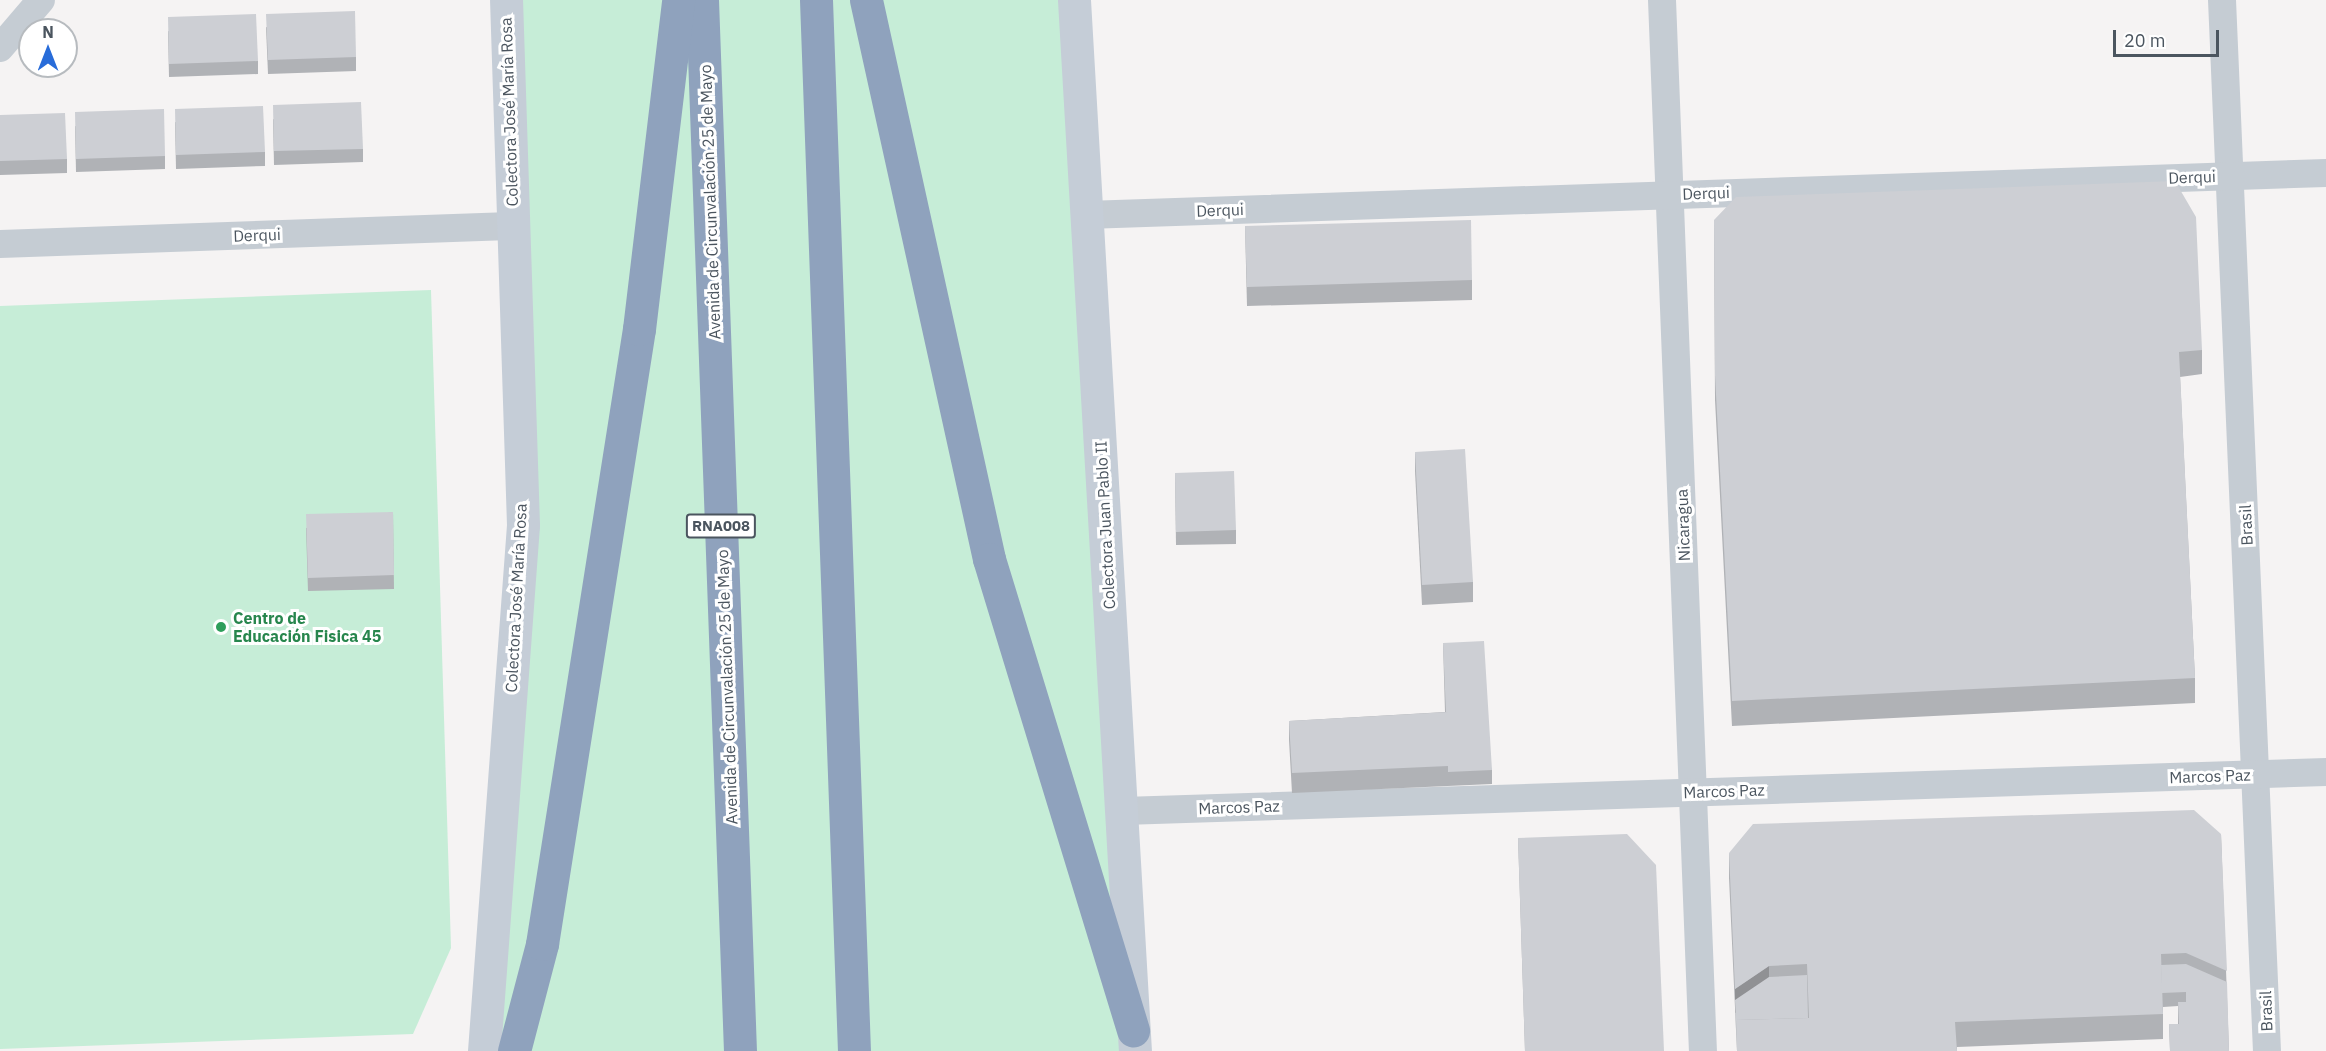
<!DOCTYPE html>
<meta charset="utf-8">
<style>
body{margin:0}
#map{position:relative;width:2326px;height:1051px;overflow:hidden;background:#f5f3f3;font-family:"IBM Plex Sans",sans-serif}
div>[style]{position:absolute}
.green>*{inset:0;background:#c6edd7}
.street>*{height:28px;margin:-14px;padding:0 14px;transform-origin:14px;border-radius:14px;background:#c5ccd3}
.secondary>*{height:33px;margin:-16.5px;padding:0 16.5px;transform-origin:16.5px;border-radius:16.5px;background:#c5cdd7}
.highway>*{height:33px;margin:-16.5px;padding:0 16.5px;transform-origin:16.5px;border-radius:16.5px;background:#8fa2bd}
.wall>*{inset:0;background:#b0b2b6}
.shaded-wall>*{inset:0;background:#909194}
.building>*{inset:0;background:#cdcfd4}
.dots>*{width:16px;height:16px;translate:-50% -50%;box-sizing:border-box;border:3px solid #fff;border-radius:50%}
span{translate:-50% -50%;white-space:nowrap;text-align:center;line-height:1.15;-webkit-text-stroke:6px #fff;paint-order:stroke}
.shield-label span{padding:2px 4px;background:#fff;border:2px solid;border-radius:4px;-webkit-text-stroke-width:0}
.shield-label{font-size:15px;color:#4b555f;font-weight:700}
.street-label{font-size:16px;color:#4b555f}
.leisure-label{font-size:16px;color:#27864d;font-weight:700}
.left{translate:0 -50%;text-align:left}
.north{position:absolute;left:18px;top:18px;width:60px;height:60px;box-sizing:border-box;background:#fff;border:2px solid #b7bbbf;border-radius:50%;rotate:0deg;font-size:16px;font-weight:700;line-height:24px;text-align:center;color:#4b555f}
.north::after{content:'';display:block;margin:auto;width:21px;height:27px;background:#286cd9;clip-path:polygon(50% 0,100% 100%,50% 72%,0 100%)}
.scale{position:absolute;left:2113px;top:30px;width:106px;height:27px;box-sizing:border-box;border:3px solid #4b555f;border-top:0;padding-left:8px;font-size:18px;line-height:21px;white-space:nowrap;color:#4b555f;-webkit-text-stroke:4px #fff;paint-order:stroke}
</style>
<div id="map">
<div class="green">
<i style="clip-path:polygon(506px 0,1074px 0,1135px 1051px,484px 1051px,523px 526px)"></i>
<i style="clip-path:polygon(431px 290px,451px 948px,413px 1034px,0 1049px,0 306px)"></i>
</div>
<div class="street">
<i style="left:1662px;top:0;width:1052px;rotate:87.77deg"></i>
<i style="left:2222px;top:0;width:1052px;rotate:87.55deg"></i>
<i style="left:0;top:48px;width:63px;rotate:-49.5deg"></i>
<i style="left:1086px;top:215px;width:1241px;rotate:-1.94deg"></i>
<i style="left:0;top:244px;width:513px;rotate:-2.01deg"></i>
<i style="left:1123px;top:811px;width:1204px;rotate:-1.86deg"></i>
</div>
<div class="secondary">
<i style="left:1074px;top:0;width:1053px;rotate:86.68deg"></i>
<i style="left:484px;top:1051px;width:527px;rotate:-85.76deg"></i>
<i style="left:523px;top:525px;width:525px;rotate:-91.85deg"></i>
</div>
<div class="highway">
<i style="left:702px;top:0;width:1052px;rotate:87.93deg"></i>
<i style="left:816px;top:0;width:1052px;rotate:87.93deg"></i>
<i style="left:866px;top:0;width:572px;rotate:77.59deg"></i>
<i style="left:989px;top:559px;width:493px;rotate:73deg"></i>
<i style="left:514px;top:1051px;width:111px;rotate:-75.3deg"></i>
<i style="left:542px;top:944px;width:623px;rotate:-81.04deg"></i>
<i style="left:639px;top:329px;width:331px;rotate:-83.2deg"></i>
</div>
<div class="wall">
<i style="clip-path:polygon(266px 27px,356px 57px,356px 71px,268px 74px)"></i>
<i style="clip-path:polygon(168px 31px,258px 61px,258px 74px,169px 77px)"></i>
<i style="clip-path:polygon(0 115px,67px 159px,67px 173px,0 175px)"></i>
<i style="clip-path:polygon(273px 119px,363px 149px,363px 162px,274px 165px)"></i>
<i style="clip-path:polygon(175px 122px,265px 152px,265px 166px,176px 169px)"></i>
<i style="clip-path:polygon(75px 126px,165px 156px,165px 169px,76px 172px)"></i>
<i style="clip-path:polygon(1714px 220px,2202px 350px,2202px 374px,2180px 377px,2195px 678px,2195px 703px,1732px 726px,1715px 400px)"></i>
<i style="clip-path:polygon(1245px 226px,1472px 280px,1472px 300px,1247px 306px)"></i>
<i style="clip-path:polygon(1415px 452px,1473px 582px,1473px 602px,1422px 605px,1415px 471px)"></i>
<i style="clip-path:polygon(1175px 473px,1236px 530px,1236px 544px,1176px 545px)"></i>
<i style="clip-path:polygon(393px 512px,394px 589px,308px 591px,306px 528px)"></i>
<i style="clip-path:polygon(1443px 643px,1492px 770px,1492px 784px,1292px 793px,1289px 740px,1289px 721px,1445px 712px)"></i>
<i style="clip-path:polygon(2221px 834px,2229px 1051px,2170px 1051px,2169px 1024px,2178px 1024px,2178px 1006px,2163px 1007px,2163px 1039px,1957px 1047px,1957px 1051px,1737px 1051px,1729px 878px,1729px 853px)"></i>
<i style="clip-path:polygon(1518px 838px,1664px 1051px,1525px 1051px)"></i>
</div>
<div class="shaded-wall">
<i style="clip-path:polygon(1769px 966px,1769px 991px,1735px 1013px,1735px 989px)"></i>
</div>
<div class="building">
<i style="clip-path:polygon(355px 11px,356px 57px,268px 60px,266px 14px)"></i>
<i style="clip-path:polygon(256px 14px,258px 61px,169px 64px,168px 17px)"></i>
<i style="clip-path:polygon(361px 102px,363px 149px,274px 151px,273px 105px)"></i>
<i style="clip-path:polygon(263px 106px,265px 152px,176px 155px,175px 109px)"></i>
<i style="clip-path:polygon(164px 109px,165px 156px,76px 159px,75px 112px)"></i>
<i style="clip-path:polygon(65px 113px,67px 159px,0 161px,0 115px)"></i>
<i style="clip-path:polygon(2175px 181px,2196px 217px,2202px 350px,2179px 352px,2195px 678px,1732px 701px,1715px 375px,1714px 220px,1736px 197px)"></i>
<i style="clip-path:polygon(1471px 220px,1472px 280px,1247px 287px,1245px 226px)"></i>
<i style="clip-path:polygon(1465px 449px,1473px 582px,1422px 585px,1415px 452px)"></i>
<i style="clip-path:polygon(1234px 471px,1236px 530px,1176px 532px,1175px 473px)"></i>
<i style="clip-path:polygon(393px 512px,394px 575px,308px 578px,306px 514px)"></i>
<i style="clip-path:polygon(1484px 641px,1492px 770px,1448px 772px,1448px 712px,1446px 712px,1443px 643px)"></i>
<i style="clip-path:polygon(1448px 712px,1448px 766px,1292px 773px,1289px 721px)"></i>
<i style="clip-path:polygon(2194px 810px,2221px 834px,2227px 971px,2186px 953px,2161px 954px,2163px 1014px,1955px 1022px,1957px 1051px,1737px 1051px,1736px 1020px,1809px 1018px,1807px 964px,1769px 966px,1735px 989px,1729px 853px,1753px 824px)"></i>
<i style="clip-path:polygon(1627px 834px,1656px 865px,1664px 1051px,1525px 1051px,1518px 838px)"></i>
<i style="clip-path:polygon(2186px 964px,2227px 982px,2229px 1051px,2170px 1051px,2169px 1024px,2179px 1024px,2178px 1002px,2186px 1002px,2186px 992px,2162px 993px,2161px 965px)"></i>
<i style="clip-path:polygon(1807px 975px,1808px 1018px,1736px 1020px,1736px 1031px,1735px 1000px,1769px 977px)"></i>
</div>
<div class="dots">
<i style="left:221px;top:627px;background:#2e9e5b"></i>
</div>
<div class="shield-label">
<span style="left:721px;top:526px">RNA008</span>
</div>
<div class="street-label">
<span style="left:509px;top:112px;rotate:-92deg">Colectora José María Rosa</span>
<span style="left:2192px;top:177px;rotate:-2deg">Derqui</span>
<span style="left:1706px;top:193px;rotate:-2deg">Derqui</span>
<span style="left:710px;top:202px;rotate:-92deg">Avenida de Circunvalación 25 de Mayo</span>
<span style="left:1220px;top:210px;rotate:-2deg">Derqui</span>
<span style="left:257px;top:235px;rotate:-2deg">Derqui</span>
<span style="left:1105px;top:525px;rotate:-93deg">Colectora Juan Pablo II</span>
<span style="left:1683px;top:525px;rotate:-92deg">Nicaragua</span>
<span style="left:2246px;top:525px;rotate:-93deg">Brasil</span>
<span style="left:516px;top:598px;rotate:-87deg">Colectora José María Rosa</span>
<span style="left:727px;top:687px;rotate:-92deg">Avenida de Circunvalación 25 de Mayo</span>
<span style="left:2210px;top:776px;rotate:-2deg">Marcos Paz</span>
<span style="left:1724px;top:791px;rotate:-2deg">Marcos Paz</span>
<span style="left:1239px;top:807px;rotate:-2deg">Marcos Paz</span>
<span style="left:2266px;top:1011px;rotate:-92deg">Brasil</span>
</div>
<div class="leisure-label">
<span class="left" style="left:233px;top:627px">Centro de<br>Educación Fisica 45</span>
</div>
<div class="north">N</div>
<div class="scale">20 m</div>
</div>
